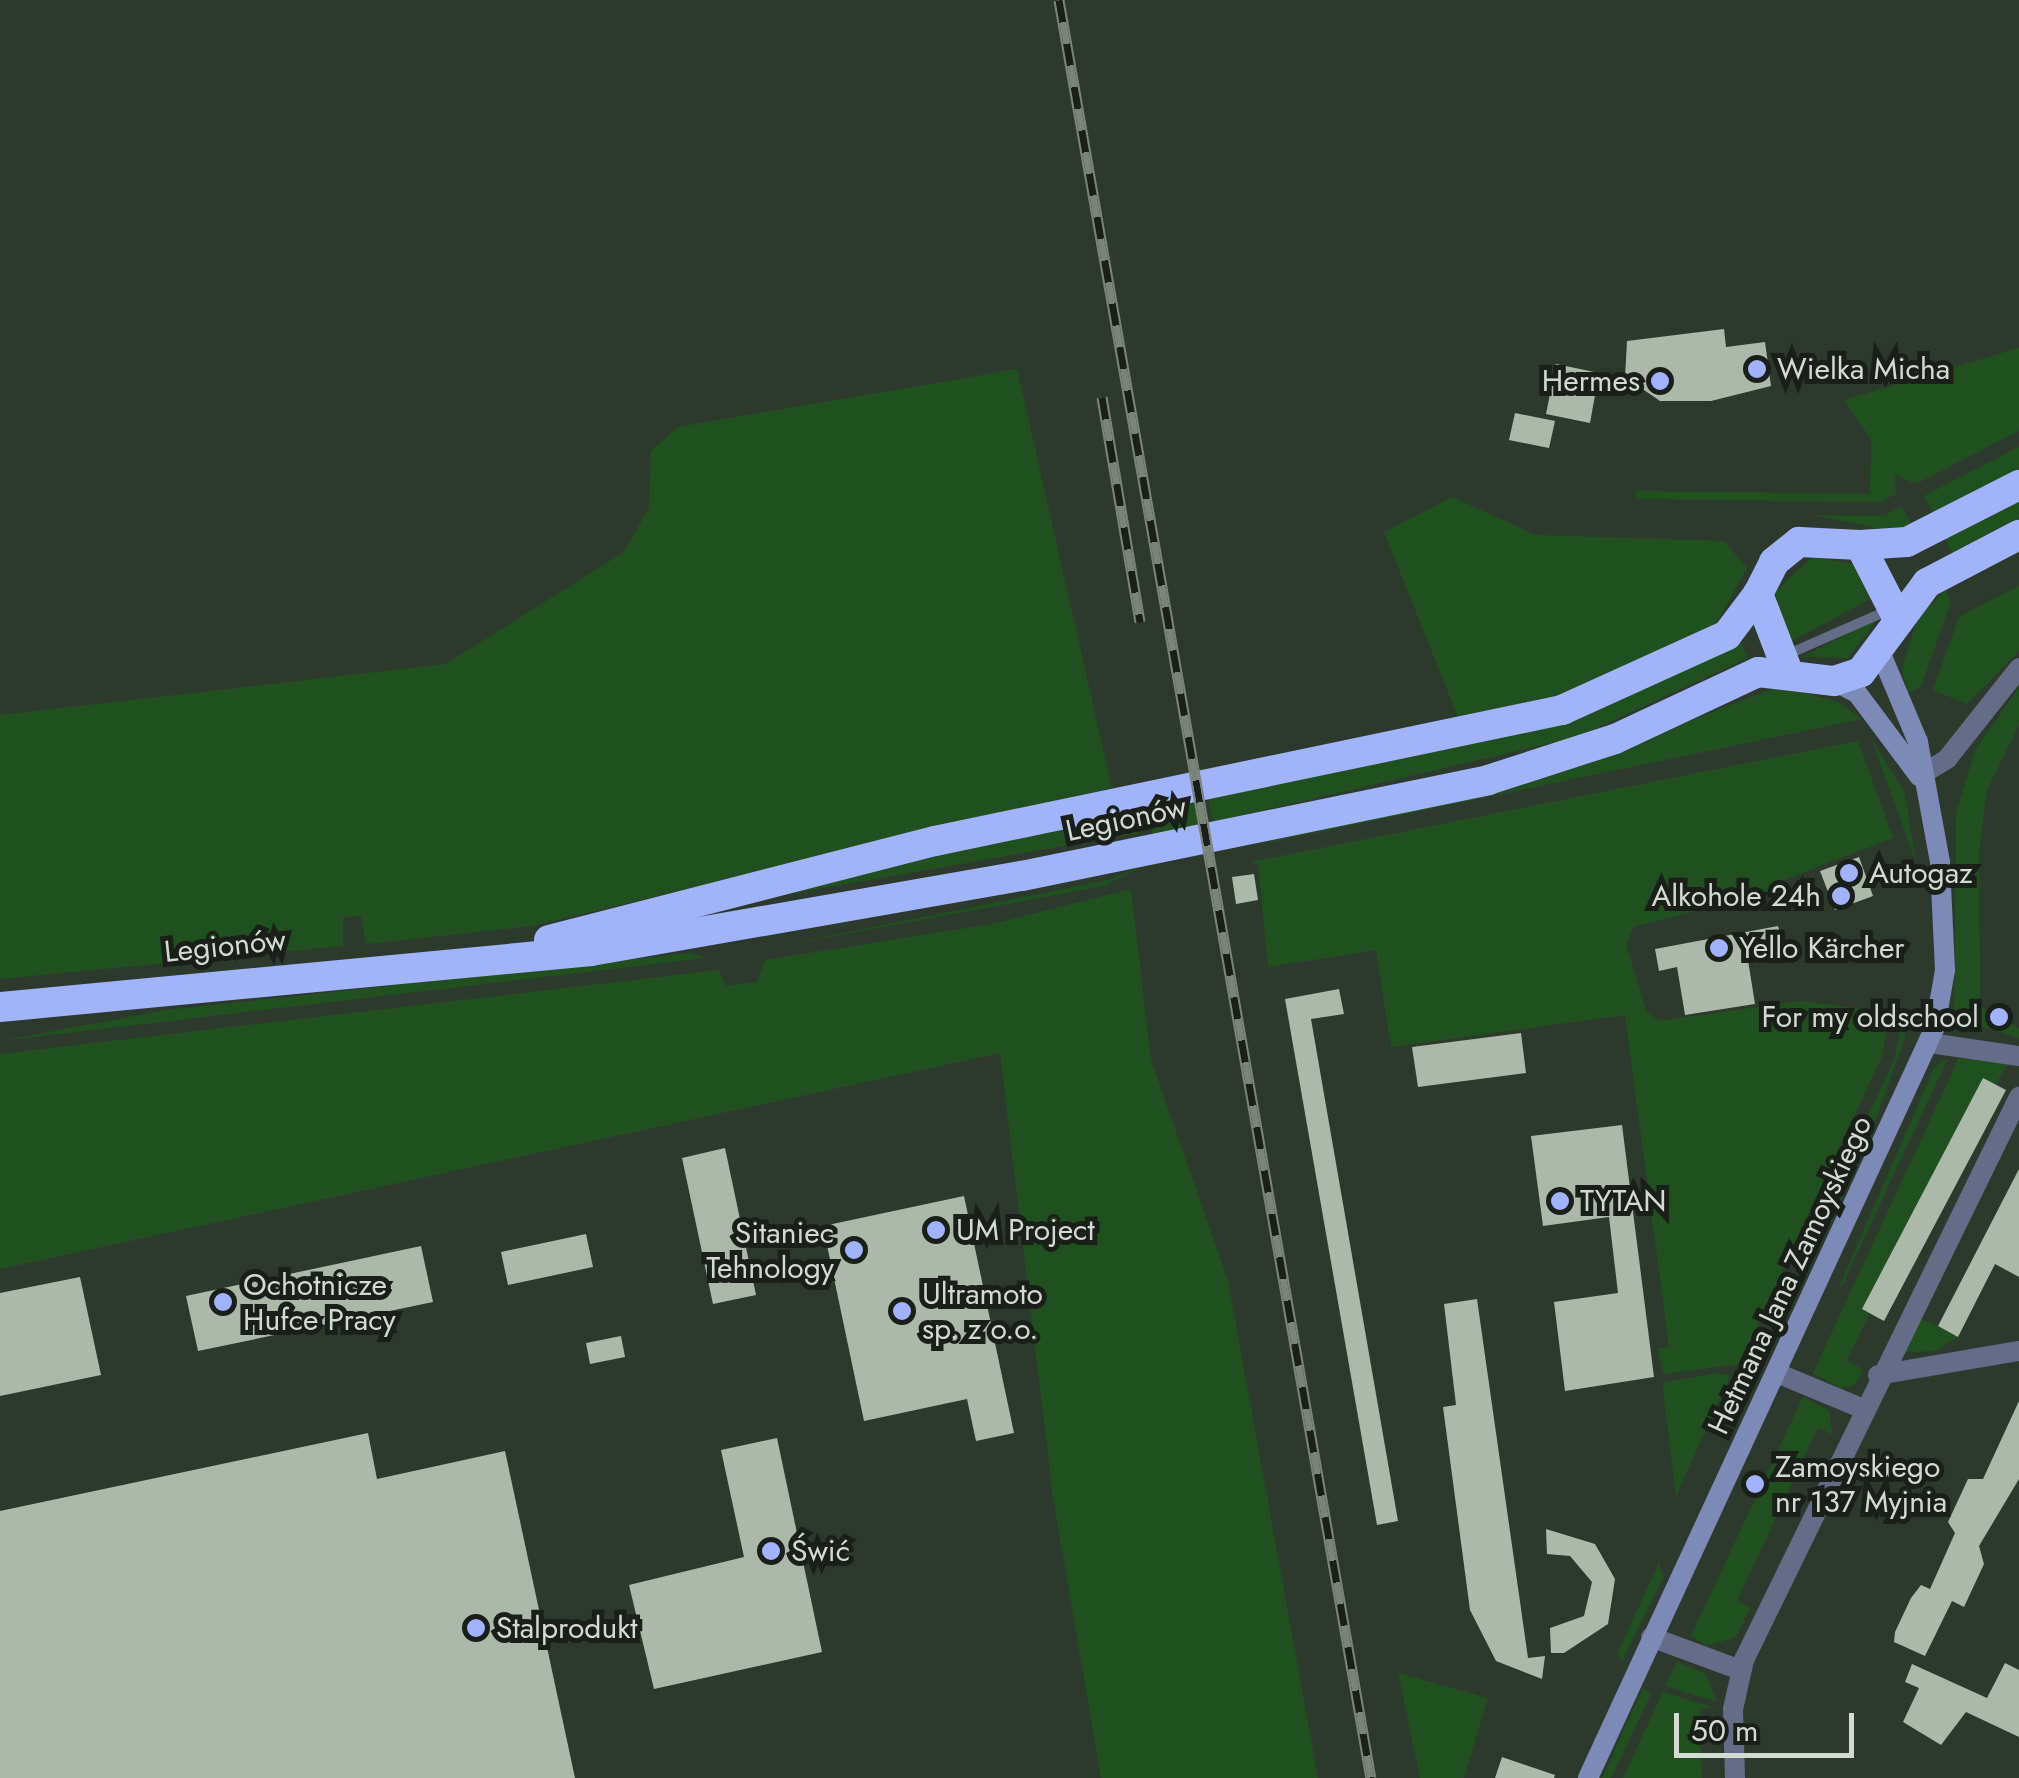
<!DOCTYPE html>
<meta charset="utf-8">
<style>
body{margin:0}
#map{position:relative;width:2019px;height:1778px;overflow:hidden;background:#2e392e;font-family:Jost,sans-serif}
div>[style]{position:absolute}
.green>*{inset:0;background:#215020}
.building>*{inset:0;background:#acb9aa}
.lane>*{height:10px;margin:-5px;padding:0 5px;transform-origin:5px;border-radius:5px;background:#646c88}
.street>*{height:20px;margin:-10px;padding:0 10px;transform-origin:10px;border-radius:10px;background:#646c88}
.secondary>*{height:20px;margin:-10px;padding:0 10px;transform-origin:10px;border-radius:10px;background:#7d89b6}
.highway>*{height:30px;margin:-15px;padding:0 15px;transform-origin:15px;border-radius:15px;background:#a2b4f9}
.rail>*{height:11px;margin-top:-5.5px;transform-origin:0;background:repeating-linear-gradient(90deg,#1a1f1a 0 22px,#7b847b 0 44px);box-sizing:border-box;border-block:2px solid #7b847b}
.dots>*{width:28px;height:28px;translate:-50% -50%;box-sizing:border-box;border:5px solid #1a1f1a;border-radius:50%}
span{translate:-50% -50%;white-space:nowrap;text-align:center;line-height:1.15;-webkit-text-stroke:10px #1a1f1a;paint-order:stroke}
.poi-label{font-size:30px;color:#d3dad2}
.left{translate:0 -50%;text-align:left}
.right{translate:-100% -50%;text-align:right}
.street-label{font-size:30px;color:#d3dad2}
.scale{position:absolute;left:1674px;top:1713px;width:180px;height:45px;box-sizing:border-box;border:5px solid #d3dad2;border-top:0;padding-left:12px;font-size:30px;line-height:35px;white-space:nowrap;color:#d3dad2;-webkit-text-stroke:8px #1a1f1a;paint-order:stroke}
</style>
<div id="map">
<div class="green">
<i style="clip-path:polygon(2019px 348px,2019px 431px,1916px 484px,1895px 474px,1896px 494px,1880px 502px,1636px 499px,1636px 491px,1870px 494px,1871px 439px,1844px 400px)"></i>
<i style="clip-path:polygon(1017px 369px,1112px 788px,532px 926px,366px 944px,361px 916px,343px 917px,343px 946px,0 979px,0 715px,446px 664px,624px 552px,649px 508px,651px 451px,678px 427px)"></i>
<i style="clip-path:polygon(2019px 447px,2019px 469px,1933px 513px,1924px 496px)"></i>
<i style="clip-path:polygon(1452px 497px,1536px 535px,1724px 541px,1747px 568px,1716px 624px,1565px 694px,1458px 717px,1384px 532px)"></i>
<i style="clip-path:polygon(2019px 500px,2019px 519px,1952px 553px,1945px 538px)"></i>
<i style="clip-path:polygon(1902px 506px,1911px 524px,1892px 531px,1813px 515px,1884px 516px)"></i>
<i style="clip-path:polygon(1812px 557px,1854px 564px,1877px 595px,1786px 644px,1775px 592px)"></i>
<i style="clip-path:polygon(2019px 586px,2019px 651px,1967px 704px,1933px 690px,1959px 617px)"></i>
<i style="clip-path:polygon(1945px 590px,1951px 602px,1921px 686px,1908px 693px,1902px 669px,1918px 617px)"></i>
<i style="clip-path:polygon(1879px 617px,1848px 658px,1802px 657px)"></i>
<i style="clip-path:polygon(1741px 643px,1748px 658px,1577px 737px,1213px 822px,1208px 798px,1565px 723px)"></i>
<i style="clip-path:polygon(1780px 686px,1838px 702px,1862px 719px,1218px 853px,1522px 785px)"></i>
<i style="clip-path:polygon(2019px 688px,2019px 725px,1987px 790px,1979px 852px,1980px 1007px,2019px 1028px,2019px 1038px,1960px 1020px,1954px 1034px,1956px 813px,1976px 748px)"></i>
<i style="clip-path:polygon(1871px 738px,1905px 794px,1916px 863px)"></i>
<i style="clip-path:polygon(1858px 741px,1893px 838px,1784px 880px,1785px 887px,1634px 927px,1626px 943px,1646px 1011px,1659px 1021px,1802px 1001px,1890px 1013px,1882px 1056px,1739px 1364px,1664px 1374px,1657px 1349px,1669px 1347px,1625px 1015px,1391px 1047px,1376px 950px,1268px 967px,1258px 864px,1251px 862px)"></i>
<i style="clip-path:polygon(1194px 801px,1198px 825px,1153px 835px,1149px 810px)"></i>
<i style="clip-path:polygon(1134px 813px,1138px 833px,743px 902px,877px 868px)"></i>
<i style="clip-path:polygon(1143px 866px,1104px 886px,770px 948px,1108px 880px)"></i>
<i style="clip-path:polygon(1131px 889px,1151px 1060px,1228px 1281px,1318px 1778px,1101px 1778px,1053px 1497px,1000px 1053px,0 1269px,0 1054px,719px 970px,726px 986px,757px 982px,765px 960px,992px 924px)"></i>
<i style="clip-path:polygon(690px 953px,705px 958px,0 1041px,167px 1010px)"></i>
<i style="clip-path:polygon(1902px 1021px,1906px 1035px,1865px 1149px,1807px 1274px,1797px 1270px,1894px 1060px)"></i>
<i style="clip-path:polygon(1948px 1058px,1842px 1286px,1839px 1287px,1934px 1068px)"></i>
<i style="clip-path:polygon(1959px 1058px,2008px 1063px,1863px 1310px,1870px 1313px,1847px 1360px,1863px 1370px,1854px 1385px,1839px 1388px,1813px 1373px)"></i>
<i style="clip-path:polygon(1921px 1319px,1938px 1326px,1958px 1337px,1935px 1351px,1904px 1352px)"></i>
<i style="clip-path:polygon(1717px 1373px,1730px 1376px,1676px 1496px,1662px 1383px)"></i>
<i style="clip-path:polygon(1803px 1397px,1829px 1410px,1832px 1434px,1818px 1428px,1737px 1601px,1750px 1608px,1736px 1637px,1706px 1646px,1691px 1636px)"></i>
<i style="clip-path:polygon(1659px 1563px,1663px 1578px,1622px 1661px,1617px 1654px)"></i>
<i style="clip-path:polygon(1677px 1662px,1705px 1673px,1717px 1702px,1665px 1686px)"></i>
<i style="clip-path:polygon(1398px 1673px,1488px 1698px,1464px 1778px,1420px 1778px)"></i>
<i style="clip-path:polygon(1643px 1688px,1651px 1694px,1611px 1778px,1602px 1778px)"></i>
<i style="clip-path:polygon(1663px 1692px,1716px 1708px,1699px 1709px,1702px 1778px,1623px 1778px)"></i>
</div>
<div class="building">
<i style="clip-path:polygon(1724px 329px,1726px 347px,1765px 342px,1771px 386px,1711px 401px,1660px 401px,1625px 377px,1627px 341px)"></i>
<i style="clip-path:polygon(1556px 364px,1599px 373px,1590px 423px,1546px 414px)"></i>
<i style="clip-path:polygon(1515px 413px,1555px 421px,1549px 448px,1509px 440px)"></i>
<i style="clip-path:polygon(1859px 857px,1873px 896px,1835px 910px,1820px 871px)"></i>
<i style="clip-path:polygon(1254px 874px,1258px 900px,1236px 904px,1232px 877px)"></i>
<i style="clip-path:polygon(1778px 926px,1783px 947px,1747px 954px,1755px 1004px,1685px 1015px,1677px 967px,1659px 971px,1655px 949px)"></i>
<i style="clip-path:polygon(1339px 989px,1344px 1014px,1311px 1019px,1398px 1521px,1377px 1525px,1285px 999px)"></i>
<i style="clip-path:polygon(1521px 1033px,1526px 1073px,1418px 1087px,1412px 1047px)"></i>
<i style="clip-path:polygon(1983px 1078px,2006px 1090px,1884px 1321px,1862px 1309px)"></i>
<i style="clip-path:polygon(1622px 1125px,1654px 1377px,1565px 1391px,1554px 1302px,1618px 1293px,1609px 1217px,1543px 1226px,1531px 1136px)"></i>
<i style="clip-path:polygon(725px 1148px,756px 1295px,713px 1304px,682px 1158px)"></i>
<i style="clip-path:polygon(2019px 1169px,2019px 1277px,1995px 1264px,1958px 1337px,1938px 1326px)"></i>
<i style="clip-path:polygon(964px 1196px,1014px 1433px,976px 1441px,967px 1399px,864px 1421px,823px 1226px)"></i>
<i style="clip-path:polygon(586px 1234px,593px 1267px,508px 1285px,501px 1252px)"></i>
<i style="clip-path:polygon(421px 1246px,433px 1302px,198px 1351px,186px 1296px)"></i>
<i style="clip-path:polygon(80px 1277px,101px 1375px,0 1396px,0 1293px)"></i>
<i style="clip-path:polygon(1477px 1299px,1528px 1658px,1545px 1656px,1542px 1679px,1496px 1661px,1470px 1610px,1443px 1407px,1456px 1405px,1444px 1304px)"></i>
<i style="clip-path:polygon(621px 1336px,625px 1357px,590px 1364px,586px 1343px)"></i>
<i style="clip-path:polygon(2019px 1401px,2019px 1479px,1979px 1546px,1984px 1564px,1964px 1607px,1952px 1601px,1925px 1656px,1894px 1642px,1895px 1632px,1911px 1598px,1921px 1585px,1930px 1589px,1955px 1533px,1948px 1522px,1968px 1479px,1983px 1479px)"></i>
<i style="clip-path:polygon(368px 1433px,377px 1479px,505px 1451px,575px 1778px,0 1778px,0 1511px)"></i>
<i style="clip-path:polygon(777px 1438px,822px 1652px,654px 1689px,629px 1585px,744px 1557px,721px 1450px)"></i>
<i style="clip-path:polygon(1546px 1529px,1595px 1544px,1615px 1579px,1608px 1624px,1564px 1653px,1551px 1653px,1550px 1628px,1584px 1616px,1592px 1582px,1570px 1556px,1547px 1554px)"></i>
<i style="clip-path:polygon(2005px 1663px,2019px 1670px,2019px 1737px,1966px 1712px,1941px 1745px,1903px 1722px,1919px 1688px,1905px 1682px,1912px 1664px,1987px 1698px)"></i>
<i style="clip-path:polygon(1502px 1757px,1555px 1775px,1554px 1778px,1495px 1778px)"></i>
</div>
<div class="lane">
<i style="left:1791px;top:661px;width:9px;rotate:-77deg"></i>
<i style="left:1793px;top:652px;width:99px;rotate:-23.7deg"></i>
</div>
<div class="street">
<i style="left:1919px;top:776px;width:33px;rotate:-31deg"></i>
<i style="left:1947px;top:759px;width:116px;rotate:-51.6deg"></i>
<i style="left:1930px;top:1043px;width:90px;rotate:8.3deg"></i>
<i style="left:1777px;top:1373px;width:91px;rotate:22.6deg"></i>
<i style="left:1878px;top:1375px;width:143px;rotate:-9.7deg"></i>
<i style="left:1651px;top:1637px;width:95px;rotate:20.3deg"></i>
<i style="left:1735px;top:1778px;width:69px;rotate:-91.7deg"></i>
<i style="left:1733px;top:1709px;width:50px;rotate:-77.3deg"></i>
<i style="left:1744px;top:1660px;width:627px;rotate:-63.97deg"></i>
</div>
<div class="secondary">
<i style="left:1834px;top:681px;width:26px;rotate:28deg"></i>
<i style="left:1857px;top:693px;width:104px;rotate:53.2deg"></i>
<i style="left:1588px;top:1778px;width:827px;rotate:-65.2deg"></i>
<i style="left:1935px;top:1027px;width:58px;rotate:-80deg"></i>
<i style="left:1945px;top:970px;width:108px;rotate:-92.7deg"></i>
<i style="left:1940px;top:862px;width:122px;rotate:-100.4deg"></i>
<i style="left:1918px;top:742px;width:95px;rotate:-112.8deg"></i>
</div>
<div class="highway">
<i style="left:1860px;top:545px;width:47px;rotate:-3.7deg"></i>
<i style="left:1907px;top:542px;width:126px;rotate:-27deg"></i>
<i style="left:1788px;top:672px;width:84px;rotate:-111deg"></i>
<i style="left:1758px;top:594px;width:36px;rotate:-63deg"></i>
<i style="left:1774px;top:562px;width:32px;rotate:-39deg"></i>
<i style="left:1799px;top:542px;width:61px;rotate:2.8deg"></i>
<i style="left:1860px;top:545px;width:85px;rotate:62.8deg"></i>
<i style="left:549px;top:940px;width:398px;rotate:-14.4deg"></i>
<i style="left:935px;top:841px;width:641px;rotate:-11.8deg"></i>
<i style="left:1562px;top:710px;width:181px;rotate:-24.4deg"></i>
<i style="left:1727px;top:635px;width:51px;rotate:-52.9deg"></i>
<i style="left:0;top:1007px;width:594px;rotate:-5.41deg"></i>
<i style="left:591px;top:951px;width:437px;rotate:-9.9deg"></i>
<i style="left:1022px;top:876px;width:476px;rotate:-11.6deg"></i>
<i style="left:1488px;top:780px;width:133px;rotate:-17.9deg"></i>
<i style="left:1615px;top:739px;width:158px;rotate:-25.1deg"></i>
<i style="left:1758px;top:672px;width:77px;rotate:6.8deg"></i>
<i style="left:1834px;top:681px;width:28px;rotate:-18deg"></i>
<i style="left:1861px;top:672px;width:111px;rotate:-53.4deg"></i>
<i style="left:1927px;top:583px;width:104px;rotate:-27.6deg"></i>
</div>
<div class="rail">
<i style="left:1059px;top:0;width:1805px;rotate:80.05deg"></i>
<i style="left:1102px;top:397px;width:228px;rotate:80.4deg"></i>
</div>
<div class="dots">
<i style="left:1757px;top:369px;background:#a1b3fd"></i>
<i style="left:1660px;top:381px;background:#a1b3fd"></i>
<i style="left:1849px;top:873px;background:#a1b3fd"></i>
<i style="left:1841px;top:896px;background:#a1b3fd"></i>
<i style="left:1719px;top:948px;background:#a1b3fd"></i>
<i style="left:1999px;top:1017px;background:#a1b3fd"></i>
<i style="left:1560px;top:1201px;background:#a1b3fd"></i>
<i style="left:936px;top:1230px;background:#a1b3fd"></i>
<i style="left:854px;top:1250px;background:#a1b3fd"></i>
<i style="left:223px;top:1302px;background:#a1b3fd"></i>
<i style="left:902px;top:1311px;background:#a1b3fd"></i>
<i style="left:1755px;top:1484px;background:#a1b3fd"></i>
<i style="left:771px;top:1551px;background:#a1b3fd"></i>
<i style="left:476px;top:1628px;background:#a1b3fd"></i>
</div>
<div class="poi-label">
<span class="left" style="left:1777px;top:369px">Wielka Micha</span>
<span class="right" style="left:1640px;top:381px">Hermes</span>
<span class="left" style="left:1869px;top:873px">Autogaz</span>
<span class="right" style="left:1821px;top:896px">Alkohole 24h</span>
<span class="left" style="left:1739px;top:948px">Yello Kärcher</span>
<span class="right" style="left:1979px;top:1017px">For my oldschool</span>
<span class="left" style="left:1580px;top:1201px">TYTAN</span>
<span class="left" style="left:956px;top:1230px">UM Project</span>
<span class="right" style="left:834px;top:1250px">Sitaniec<br>Tehnology</span>
<span class="left" style="left:243px;top:1302px">Ochotnicze<br>Hufce Pracy</span>
<span class="left" style="left:922px;top:1311px">Ultramoto<br>sp. z o.o.</span>
<span class="left" style="left:1775px;top:1484px">Zamoyskiego<br>nr 137 Myjnia</span>
<span class="left" style="left:791px;top:1551px">Świć</span>
<span class="left" style="left:496px;top:1628px">Stalprodukt</span>
</div>
<div class="street-label">
<span style="left:1126px;top:819px;rotate:-12deg">Legionów</span>
<span style="left:225px;top:946px;rotate:-6deg">Legionów</span>
<span style="left:1790px;top:1275px;rotate:-65deg">Hetmana Jana Zamoyskiego</span>
</div>
<div class="scale">50 m</div>
</div>
